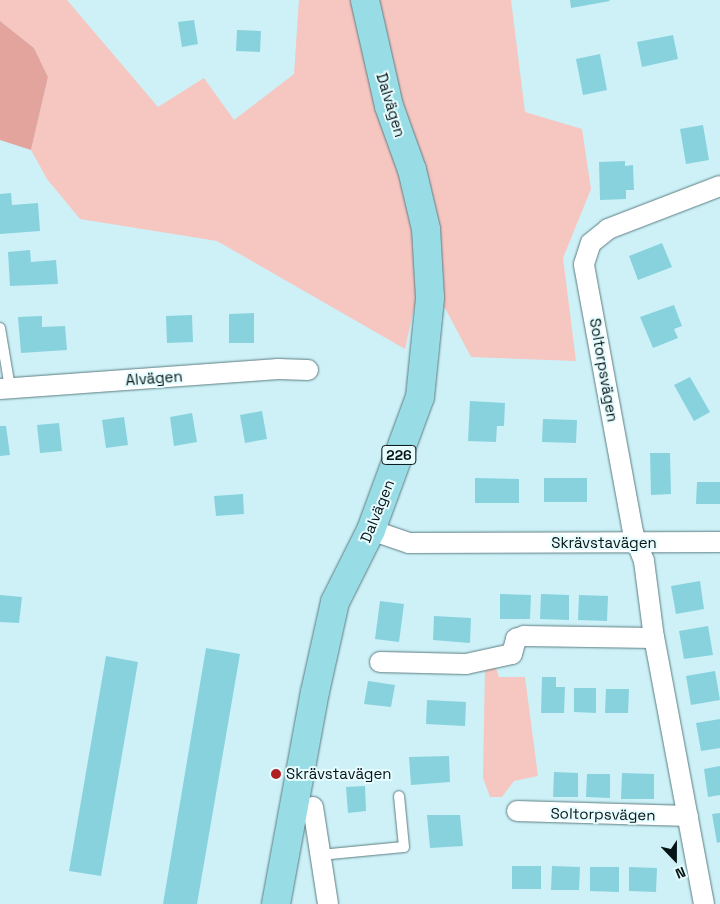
<!DOCTYPE html>
<meta charset="utf-8">
<style>
body{margin:0}
#map{position:relative;width:720px;height:904px;overflow:hidden;background:#cdf1f7;font-family:"Space Grotesk",sans-serif}
div>[style]{position:absolute}
.green>*{inset:0;background:#f6c6c1}
.water>*{inset:0;background:#e2a49d}
.building>*{inset:0;background:#88d2de}
.roads{filter:drop-shadow(0 0 1px #5c7d82) drop-shadow(0 0 1px #5c7d82)}
.service>*{height:10px;margin:-5px;padding:0 5px;transform-origin:5px;border-radius:5px;background:#fff}
.minor>*{height:20px;margin:-10px;padding:0 10px;transform-origin:10px;border-radius:10px;background:#fff}
.primary>*{height:28px;margin:-14px;padding:0 14px;transform-origin:14px;border-radius:14px;background:#98dde6}
.dots>*{width:14px;height:14px;translate:-50% -50%;box-sizing:border-box;border:2px solid #e6fcff;border-radius:50%}
span{translate:-50% -50%;white-space:nowrap;text-align:center;line-height:1.15;-webkit-text-stroke:4px #e6fcff;paint-order:stroke}
.shield-label span{padding:1px 4px;background:#e6fcff;border:1px solid;border-radius:4px;-webkit-text-stroke-width:0}
.shield-label{font-size:14px;color:#071416;font-weight:700}
.street-label{font-size:15px;color:#071416}
.poi-label{font-size:15px;color:#071416}
.left{translate:0 -50%;text-align:left}
.north{position:absolute;left:650px;top:834px;width:50px;height:50px;-webkit-text-stroke:4px #e6fcff;paint-order:stroke;rotate:158deg;font-size:14px;font-weight:700;line-height:20px;text-align:center;color:#071416}
.north::after{content:'';display:block;margin:auto;width:18px;height:22px;background:#071416;clip-path:polygon(50% 0,100% 100%,50% 72%,0 100%)}
</style>
<div id="map">
<div class="green">
<i style="clip-path:polygon(0 0,67px 0,158px 107px,204px 78px,234px 120px,294px 74px,299px 0,511px 0,525px 112px,582px 129px,591px 189px,563px 258px,576px 361px,471px 357px,445px 308px,414px 308px,405px 349px,217px 241px,80px 219px,47px 179px,31px 150px,48px 77px,34px 48px,0 21px)"></i>
<i style="clip-path:polygon(495px 665px,499px 677px,525px 677px,538px 776px,514px 781px,502px 797px,490px 797px,483px 778px,485px 667px)"></i>
</div>
<div class="water">
<i style="clip-path:polygon(0 21px,34px 48px,48px 77px,31px 150px,0 140px)"></i>
</div>
<div class="building">
<i style="clip-path:polygon(570px 0,609px 0,610px 1px,571px 8px)"></i>
<i style="clip-path:polygon(194px 20px,198px 44px,182px 47px,178px 22px)"></i>
<i style="clip-path:polygon(237px 30px,261px 31px,260px 52px,236px 51px)"></i>
<i style="clip-path:polygon(673px 35px,678px 59px,642px 67px,637px 42px)"></i>
<i style="clip-path:polygon(600px 54px,607px 90px,583px 95px,576px 59px)"></i>
<i style="clip-path:polygon(703px 125px,709px 160px,686px 164px,680px 129px)"></i>
<i style="clip-path:polygon(625px 161px,625px 166px,633px 165px,634px 190px,626px 190px,626px 199px,600px 200px,599px 162px)"></i>
<i style="clip-path:polygon(11px 193px,12px 205px,38px 203px,40px 231px,0 234px,0 194px)"></i>
<i style="clip-path:polygon(662px 243px,672px 267px,638px 280px,629px 256px)"></i>
<i style="clip-path:polygon(30px 250px,31px 262px,56px 260px,58px 284px,10px 286px,8px 252px)"></i>
<i style="clip-path:polygon(674px 305px,682px 326px,674px 329px,678px 338px,653px 348px,640px 317px)"></i>
<i style="clip-path:polygon(254px 313px,254px 343px,229px 343px,229px 314px)"></i>
<i style="clip-path:polygon(192px 315px,193px 342px,167px 343px,166px 316px)"></i>
<i style="clip-path:polygon(42px 316px,42px 327px,65px 326px,67px 350px,21px 353px,18px 317px)"></i>
<i style="clip-path:polygon(690px 377px,710px 412px,694px 421px,674px 385px)"></i>
<i style="clip-path:polygon(470px 401px,505px 403px,504px 426px,497px 426px,496px 442px,468px 441px)"></i>
<i style="clip-path:polygon(262px 411px,267px 439px,245px 443px,240px 415px)"></i>
<i style="clip-path:polygon(192px 413px,197px 442px,174px 446px,170px 417px)"></i>
<i style="clip-path:polygon(124px 417px,128px 445px,106px 448px,102px 420px)"></i>
<i style="clip-path:polygon(543px 419px,577px 420px,576px 443px,542px 442px)"></i>
<i style="clip-path:polygon(59px 423px,62px 451px,40px 453px,37px 425px)"></i>
<i style="clip-path:polygon(0 426px,6px 426px,10px 455px,0 456px)"></i>
<i style="clip-path:polygon(650px 453px,670px 453px,671px 494px,651px 495px)"></i>
<i style="clip-path:polygon(475px 478px,519px 479px,519px 503px,475px 503px)"></i>
<i style="clip-path:polygon(544px 478px,587px 478px,587px 502px,544px 502px)"></i>
<i style="clip-path:polygon(697px 482px,720px 482px,720px 504px,696px 504px)"></i>
<i style="clip-path:polygon(243px 494px,244px 514px,216px 516px,214px 496px)"></i>
<i style="clip-path:polygon(700px 581px,704px 609px,676px 614px,671px 586px)"></i>
<i style="clip-path:polygon(500px 594px,531px 595px,530px 619px,500px 619px)"></i>
<i style="clip-path:polygon(541px 594px,569px 595px,569px 620px,540px 619px)"></i>
<i style="clip-path:polygon(0 595px,22px 597px,19px 623px,0 622px)"></i>
<i style="clip-path:polygon(579px 595px,608px 596px,607px 621px,578px 620px)"></i>
<i style="clip-path:polygon(380px 601px,404px 604px,399px 642px,375px 639px)"></i>
<i style="clip-path:polygon(434px 616px,471px 618px,470px 643px,433px 640px)"></i>
<i style="clip-path:polygon(708px 626px,713px 655px,684px 659px,679px 631px)"></i>
<i style="clip-path:polygon(206px 648px,240px 654px,197px 904px,163px 904px)"></i>
<i style="clip-path:polygon(106px 656px,138px 662px,101px 876px,69px 871px)"></i>
<i style="clip-path:polygon(715px 671px,720px 700px,691px 705px,686px 676px)"></i>
<i style="clip-path:polygon(542px 677px,556px 677px,556px 687px,565px 687px,564px 713px,541px 713px)"></i>
<i style="clip-path:polygon(368px 681px,395px 685px,391px 707px,364px 704px)"></i>
<i style="clip-path:polygon(574px 688px,596px 688px,596px 713px,574px 712px)"></i>
<i style="clip-path:polygon(606px 689px,629px 689px,628px 713px,605px 713px)"></i>
<i style="clip-path:polygon(427px 700px,466px 702px,465px 726px,426px 724px)"></i>
<i style="clip-path:polygon(720px 719px,720px 748px,701px 751px,696px 723px)"></i>
<i style="clip-path:polygon(449px 756px,450px 782px,411px 785px,409px 757px)"></i>
<i style="clip-path:polygon(720px 766px,720px 795px,708px 797px,704px 769px)"></i>
<i style="clip-path:polygon(554px 772px,578px 773px,578px 797px,553px 797px)"></i>
<i style="clip-path:polygon(622px 773px,654px 774px,654px 799px,621px 799px)"></i>
<i style="clip-path:polygon(587px 774px,610px 774px,610px 798px,586px 797px)"></i>
<i style="clip-path:polygon(365px 786px,366px 811px,348px 813px,346px 787px)"></i>
<i style="clip-path:polygon(720px 813px,720px 842px,717px 843px,712px 814px)"></i>
<i style="clip-path:polygon(427px 815px,460px 815px,463px 846px,430px 848px)"></i>
<i style="clip-path:polygon(512px 866px,541px 866px,541px 889px,512px 889px)"></i>
<i style="clip-path:polygon(552px 866px,580px 867px,579px 890px,551px 890px)"></i>
<i style="clip-path:polygon(590px 867px,619px 867px,619px 892px,590px 891px)"></i>
<i style="clip-path:polygon(629px 867px,657px 868px,656px 892px,629px 891px)"></i>
</div>
<div class="roads">
<div class="service">
<i style="left:0;top:328px;width:61px;rotate:80.5deg"></i>
<i style="left:320px;top:855px;width:84px;rotate:-5.4deg"></i>
<i style="left:404px;top:847px;width:51px;rotate:-95.6deg"></i>
</div>
<div class="minor">
<i style="left:0;top:389px;width:279px;rotate:-4.1deg"></i>
<i style="left:278px;top:369px;width:30px;rotate:2deg"></i>
<i style="left:371px;top:530px;width:40px;rotate:18.9deg"></i>
<i style="left:409px;top:543px;width:311px;rotate:-0.2deg"></i>
<i style="left:380px;top:662px;width:86px;rotate:1.3deg"></i>
<i style="left:466px;top:664px;width:47px;rotate:-12.3deg"></i>
<i style="left:512px;top:654px;width:16px;rotate:-75deg"></i>
<i style="left:516px;top:639px;width:9px;rotate:-21deg"></i>
<i style="left:524px;top:636px;width:130px;rotate:0.9deg"></i>
<i style="left:313px;top:807px;width:98px;rotate:81.2deg"></i>
<i style="left:517px;top:811px;width:171px;rotate:1.7deg"></i>
<i style="left:704px;top:904px;width:271px;rotate:-100.6deg"></i>
<i style="left:654px;top:638px;width:78px;rotate:-97.4deg"></i>
<i style="left:644px;top:561px;width:31px;rotate:-111deg"></i>
<i style="left:633px;top:532px;width:272px;rotate:-100.4deg"></i>
<i style="left:584px;top:264px;width:22px;rotate:-72deg"></i>
<i style="left:591px;top:243px;width:22px;rotate:-39deg"></i>
<i style="left:608px;top:229px;width:120px;rotate:-21deg"></i>
</div>
<div class="primary">
<i style="left:276px;top:904px;width:216px;rotate:-79.6deg"></i>
<i style="left:315px;top:692px;width:92px;rotate:-77.5deg"></i>
<i style="left:335px;top:602px;width:80px;rotate:-63.4deg"></i>
<i style="left:371px;top:530px;width:142px;rotate:-69.8deg"></i>
<i style="left:420px;top:397px;width:100px;rotate:-84.2deg"></i>
<i style="left:430px;top:298px;width:69px;rotate:-93.3deg"></i>
<i style="left:426px;top:229px;width:61px;rotate:-103.3deg"></i>
<i style="left:412px;top:170px;width:68px;rotate:-109.8deg"></i>
<i style="left:389px;top:106px;width:109px;rotate:-102.8deg"></i>
</div>
</div>
<div class="dots">
<i style="left:276px;top:774px;background:#b01f21"></i>
</div>
<div class="shield-label">
<span style="left:399px;top:455px">226</span>
</div>
<div class="street-label">
<span style="left:391px;top:105px;rotate:73deg">Dalvägen</span>
<span style="left:604px;top:370px;rotate:80deg">Soltorpsvägen</span>
<span style="left:154px;top:378px;rotate:-4deg">Alvägen</span>
<span style="left:377px;top:511px;rotate:-68deg">Dalvägen</span>
<span style="left:604px;top:543px">Skrävstavägen</span>
<span style="left:603px;top:814px;rotate:1deg">Soltorpsvägen</span>
</div>
<div class="poi-label">
<span class="left" style="left:286px;top:774px">Skrävstavägen</span>
</div>
<div class="north">N</div>
</div>
